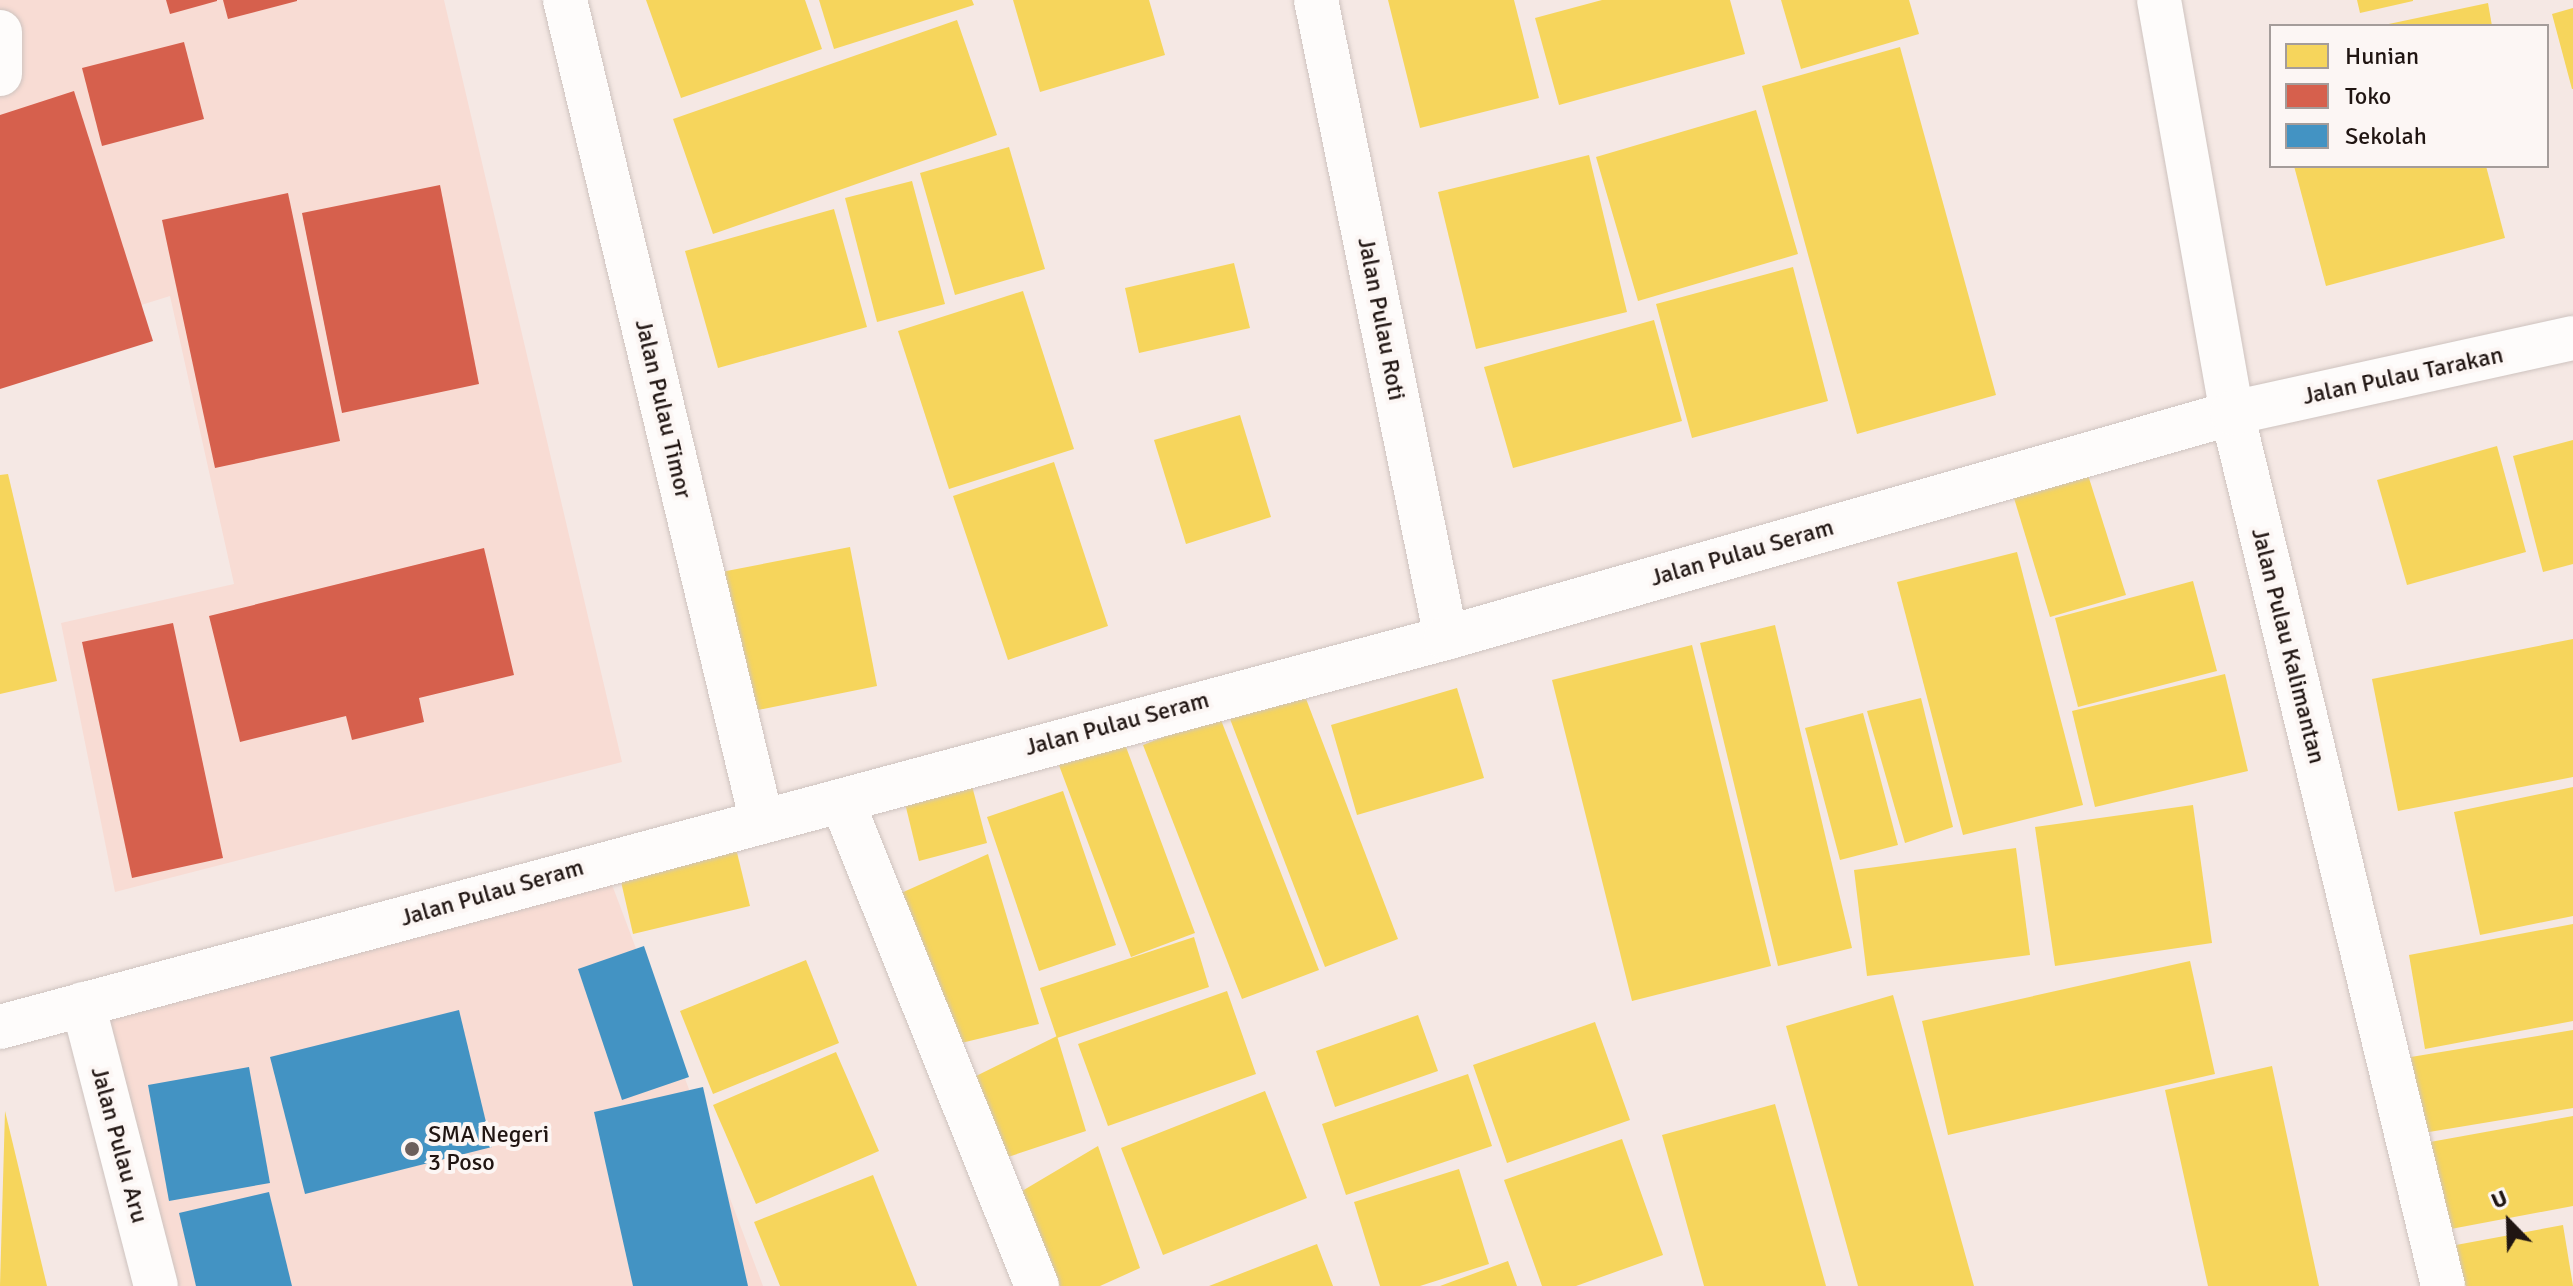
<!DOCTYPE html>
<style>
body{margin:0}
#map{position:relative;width:2573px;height:1286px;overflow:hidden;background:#f5e8e4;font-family:Signika,sans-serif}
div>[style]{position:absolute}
.built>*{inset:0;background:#f8dcd4}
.homes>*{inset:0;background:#f6d55c}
.shops>*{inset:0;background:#d6604d}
.schools>*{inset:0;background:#4393c3}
.roads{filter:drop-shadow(0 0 2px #cec3bf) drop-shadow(0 0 2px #cec3bf)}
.street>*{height:44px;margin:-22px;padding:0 22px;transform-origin:22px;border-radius:22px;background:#fefcfb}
.dots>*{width:22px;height:22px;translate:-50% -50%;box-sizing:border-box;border:4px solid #fcf6f4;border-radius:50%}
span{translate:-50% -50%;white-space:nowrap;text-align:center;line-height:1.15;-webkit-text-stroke:8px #fcf6f4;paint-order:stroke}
.street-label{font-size:24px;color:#201512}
.poi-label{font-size:24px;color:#201512}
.left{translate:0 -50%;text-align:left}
.legend{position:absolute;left:2269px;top:24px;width:280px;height:144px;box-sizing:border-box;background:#fcf6f4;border:2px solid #a49c9a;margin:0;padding:10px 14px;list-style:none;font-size:24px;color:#201512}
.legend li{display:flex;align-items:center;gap:16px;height:40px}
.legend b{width:40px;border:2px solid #a49c9a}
.north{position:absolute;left:2469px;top:1182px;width:80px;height:80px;-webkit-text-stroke:6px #fcf6f4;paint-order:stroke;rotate:337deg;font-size:22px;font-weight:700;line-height:32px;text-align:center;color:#201512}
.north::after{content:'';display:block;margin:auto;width:28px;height:36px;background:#201512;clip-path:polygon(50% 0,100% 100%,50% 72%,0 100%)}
</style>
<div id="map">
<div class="built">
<i style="clip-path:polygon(0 0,444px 0,622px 762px,115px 892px,61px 623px,234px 584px,170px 296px,0 349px)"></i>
<i style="clip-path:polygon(608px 874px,763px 1286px,148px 1286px,79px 1013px)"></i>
</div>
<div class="homes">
<i style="clip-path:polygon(646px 0,805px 0,822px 49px,681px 98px)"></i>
<i style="clip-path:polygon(819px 0,972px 0,974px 5px,834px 49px)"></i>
<i style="clip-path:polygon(1013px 0,1149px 0,1165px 55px,1040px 92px)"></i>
<i style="clip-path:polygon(1388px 0,1514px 0,1539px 98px,1420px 128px)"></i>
<i style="clip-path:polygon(1602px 0,1730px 0,1745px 54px,1559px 105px,1535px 18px)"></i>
<i style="clip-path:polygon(1781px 0,1909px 0,1919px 34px,1801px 69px)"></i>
<i style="clip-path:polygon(2357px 0,2413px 0,2413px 1px,2360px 13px)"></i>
<i style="clip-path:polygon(2488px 3px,2492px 26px,2384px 26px,2384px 25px)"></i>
<i style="clip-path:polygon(2573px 8px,2573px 89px,2572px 89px,2552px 14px)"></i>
<i style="clip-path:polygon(957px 20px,997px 135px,713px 234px,673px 119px)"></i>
<i style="clip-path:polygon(1900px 47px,1996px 395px,1857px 434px,1762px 86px)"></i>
<i style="clip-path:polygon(1756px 110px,1798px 254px,1638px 301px,1596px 157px)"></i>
<i style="clip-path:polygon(1009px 147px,1045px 269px,955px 295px,920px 173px)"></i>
<i style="clip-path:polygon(1589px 155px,1627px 312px,1476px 349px,1438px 192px)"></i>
<i style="clip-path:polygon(2294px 166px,2486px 166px,2505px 238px,2326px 286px)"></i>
<i style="clip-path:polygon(912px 181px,945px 304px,877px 322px,845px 198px)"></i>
<i style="clip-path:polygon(834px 209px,867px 327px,718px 368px,685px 251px)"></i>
<i style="clip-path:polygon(1234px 263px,1250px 328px,1139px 353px,1125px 288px)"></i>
<i style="clip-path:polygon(1793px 267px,1828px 401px,1692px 438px,1656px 304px)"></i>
<i style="clip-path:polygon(1023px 291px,1074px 449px,949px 489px,898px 331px)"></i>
<i style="clip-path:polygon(1654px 320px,1682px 421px,1513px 468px,1484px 367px)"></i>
<i style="clip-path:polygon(1240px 415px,1271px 517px,1186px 544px,1154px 440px)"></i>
<i style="clip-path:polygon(2573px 440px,2573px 564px,2543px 572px,2513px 456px)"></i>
<i style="clip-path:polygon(2497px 446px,2526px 552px,2407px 585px,2377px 480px)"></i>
<i style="clip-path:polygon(1054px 462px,1108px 626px,1008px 660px,953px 496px)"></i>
<i style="clip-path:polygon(8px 474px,57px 681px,0 694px,0 475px)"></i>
<i style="clip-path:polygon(2088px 475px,2126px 595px,2050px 617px,2014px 498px)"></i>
<i style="clip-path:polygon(850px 547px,877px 686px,738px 714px,711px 574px)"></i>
<i style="clip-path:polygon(2017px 552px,2083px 805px,1963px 835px,1897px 582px)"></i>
<i style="clip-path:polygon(2193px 581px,2217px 671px,2078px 707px,2055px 618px)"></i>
<i style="clip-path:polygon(1775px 625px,1852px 948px,1778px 966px,1700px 643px)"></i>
<i style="clip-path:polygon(2573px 639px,2573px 777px,2398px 811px,2372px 679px)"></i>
<i style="clip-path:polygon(1692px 645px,1771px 966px,1632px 1001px,1552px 680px)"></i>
<i style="clip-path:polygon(2225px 674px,2248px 771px,2095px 807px,2072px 711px)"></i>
<i style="clip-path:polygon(1457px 688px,1484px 778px,1357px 815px,1331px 725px)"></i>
<i style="clip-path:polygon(1303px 691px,1398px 939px,1325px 967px,1230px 719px)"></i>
<i style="clip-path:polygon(1921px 698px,1953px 827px,1905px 843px,1867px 711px)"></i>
<i style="clip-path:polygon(1863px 713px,1898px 845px,1840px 860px,1805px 728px)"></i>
<i style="clip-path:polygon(1219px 715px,1319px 970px,1242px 999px,1143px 745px)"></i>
<i style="clip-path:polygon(1119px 728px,1195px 933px,1131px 957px,1054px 752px)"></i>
<i style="clip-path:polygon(971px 782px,987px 843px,919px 861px,904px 799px)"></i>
<i style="clip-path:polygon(2573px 787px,2573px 916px,2480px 935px,2454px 812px)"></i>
<i style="clip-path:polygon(1063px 791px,1116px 945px,1039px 971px,987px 817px)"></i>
<i style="clip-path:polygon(2193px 805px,2212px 943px,2055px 966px,2035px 827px)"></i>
<i style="clip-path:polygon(733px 836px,750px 906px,633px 934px,617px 864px)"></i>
<i style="clip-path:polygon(2016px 848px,2030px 955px,1867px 976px,1854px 870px)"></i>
<i style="clip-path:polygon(988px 854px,1039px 1024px,953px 1045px,899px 894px)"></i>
<i style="clip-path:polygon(2573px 924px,2573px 1021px,2425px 1049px,2409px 955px)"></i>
<i style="clip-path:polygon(1194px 937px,1209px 987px,1057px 1038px,1040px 988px)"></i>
<i style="clip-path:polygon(806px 960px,839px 1043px,713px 1094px,680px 1011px)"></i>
<i style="clip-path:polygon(2190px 961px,2215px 1074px,1948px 1135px,1922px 1021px)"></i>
<i style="clip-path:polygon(1227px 991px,1256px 1074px,1108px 1126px,1078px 1044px)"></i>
<i style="clip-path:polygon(1893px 995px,1974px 1286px,1858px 1286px,1786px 1026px)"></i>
<i style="clip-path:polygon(1418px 1015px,1438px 1071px,1335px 1107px,1316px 1051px)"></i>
<i style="clip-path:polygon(1595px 1022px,1630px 1120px,1507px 1163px,1473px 1065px)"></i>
<i style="clip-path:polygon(2573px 1030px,2573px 1108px,2423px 1133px,2411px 1057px)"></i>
<i style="clip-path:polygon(1057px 1036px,1086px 1131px,996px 1161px,970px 1079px)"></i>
<i style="clip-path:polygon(836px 1052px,879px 1151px,756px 1204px,713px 1105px)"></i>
<i style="clip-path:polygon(2272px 1066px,2319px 1286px,2208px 1286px,2165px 1090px)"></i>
<i style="clip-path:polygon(1468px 1074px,1492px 1146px,1346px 1195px,1322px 1124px)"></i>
<i style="clip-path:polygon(1265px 1091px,1307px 1198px,1163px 1255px,1121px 1148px)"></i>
<i style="clip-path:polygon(1775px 1104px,1826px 1286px,1704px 1286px,1662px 1135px)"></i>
<i style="clip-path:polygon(5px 1111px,47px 1286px,0 1286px)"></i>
<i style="clip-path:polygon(2573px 1116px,2573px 1206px,2435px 1232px,2419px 1144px)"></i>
<i style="clip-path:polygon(1622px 1139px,1663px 1255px,1576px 1286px,1542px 1286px,1504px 1180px)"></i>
<i style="clip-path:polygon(1098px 1146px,1140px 1268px,1100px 1286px,1057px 1286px,1017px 1194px)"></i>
<i style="clip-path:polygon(1459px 1169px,1489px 1264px,1420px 1286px,1380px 1286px,1354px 1202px)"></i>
<i style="clip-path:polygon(873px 1175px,917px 1286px,780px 1286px,754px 1222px)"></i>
<i style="clip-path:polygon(2563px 1225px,2573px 1286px,2464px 1286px,2456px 1245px)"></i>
<i style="clip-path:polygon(1317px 1244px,1333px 1286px,1209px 1286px)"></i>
<i style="clip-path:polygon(1508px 1261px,1517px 1286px,1440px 1286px)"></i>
</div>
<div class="shops">
<i style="clip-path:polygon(166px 0,217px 0,217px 1px,170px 14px)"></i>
<i style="clip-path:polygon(223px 0,297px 0,297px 1px,228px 19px)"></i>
<i style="clip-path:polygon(184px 42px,204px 119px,102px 146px,82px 68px)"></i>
<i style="clip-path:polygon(74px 91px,153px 341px,0 389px,0 115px)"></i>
<i style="clip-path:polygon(440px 185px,479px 384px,342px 413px,302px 213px)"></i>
<i style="clip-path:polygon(288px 193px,340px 441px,215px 468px,162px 220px)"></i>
<i style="clip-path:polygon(484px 548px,514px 675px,419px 698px,424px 722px,352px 740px,346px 716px,240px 742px,209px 616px)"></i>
<i style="clip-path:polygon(173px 623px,223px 858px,132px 878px,82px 642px)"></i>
</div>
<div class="schools">
<i style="clip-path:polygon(644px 946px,689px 1077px,622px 1100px,578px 969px)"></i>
<i style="clip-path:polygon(459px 1010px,492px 1147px,305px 1194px,270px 1057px)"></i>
<i style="clip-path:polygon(249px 1067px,270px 1183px,169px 1201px,148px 1085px)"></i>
<i style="clip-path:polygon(703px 1087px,748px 1286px,633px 1286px,594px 1112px)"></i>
<i style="clip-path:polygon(269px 1192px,292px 1286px,196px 1286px,179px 1213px)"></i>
</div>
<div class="roads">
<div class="street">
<i style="left:565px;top:0;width:841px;rotate:76.53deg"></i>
<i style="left:1316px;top:0;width:651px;rotate:78.48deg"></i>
<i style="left:2159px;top:0;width:419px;rotate:80deg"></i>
<i style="left:2232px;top:413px;width:898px;rotate:76.41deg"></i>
<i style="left:0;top:32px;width:42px;rotate:90deg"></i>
<i style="left:842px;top:801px;width:523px;rotate:68.1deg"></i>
<i style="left:83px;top:1004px;width:291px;rotate:75.5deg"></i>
<i style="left:0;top:1027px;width:1497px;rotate:-15.06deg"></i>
<i style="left:1446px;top:638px;width:818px;rotate:-15.97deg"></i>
<i style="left:2232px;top:413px;width:349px;rotate:-12.4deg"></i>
</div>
</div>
<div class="dots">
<i style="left:412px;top:1149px;background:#6b5f5c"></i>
</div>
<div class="street-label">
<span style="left:1381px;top:319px;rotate:79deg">Jalan Pulau Roti</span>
<span style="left:2403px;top:376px;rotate:-12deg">Jalan Pulau Tarakan</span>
<span style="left:663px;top:409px;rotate:77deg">Jalan Pulau Timor</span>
<span style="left:1742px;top:553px;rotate:-16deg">Jalan Pulau Seram</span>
<span style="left:2288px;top:646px;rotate:76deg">Jalan Pulau Kalimantan</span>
<span style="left:1117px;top:724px;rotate:-15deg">Jalan Pulau Seram</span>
<span style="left:492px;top:893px;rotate:-16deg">Jalan Pulau Seram</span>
<span style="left:119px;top:1145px;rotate:75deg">Jalan Pulau Aru</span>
</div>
<div class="poi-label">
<span class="left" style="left:428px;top:1149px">SMA Negeri<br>3 Poso</span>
</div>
<ul class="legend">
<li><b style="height:22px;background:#f6d55c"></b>Hunian</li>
<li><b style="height:22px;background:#d6604d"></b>Toko</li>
<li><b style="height:22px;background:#4393c3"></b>Sekolah</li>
</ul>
<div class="north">U</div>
</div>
